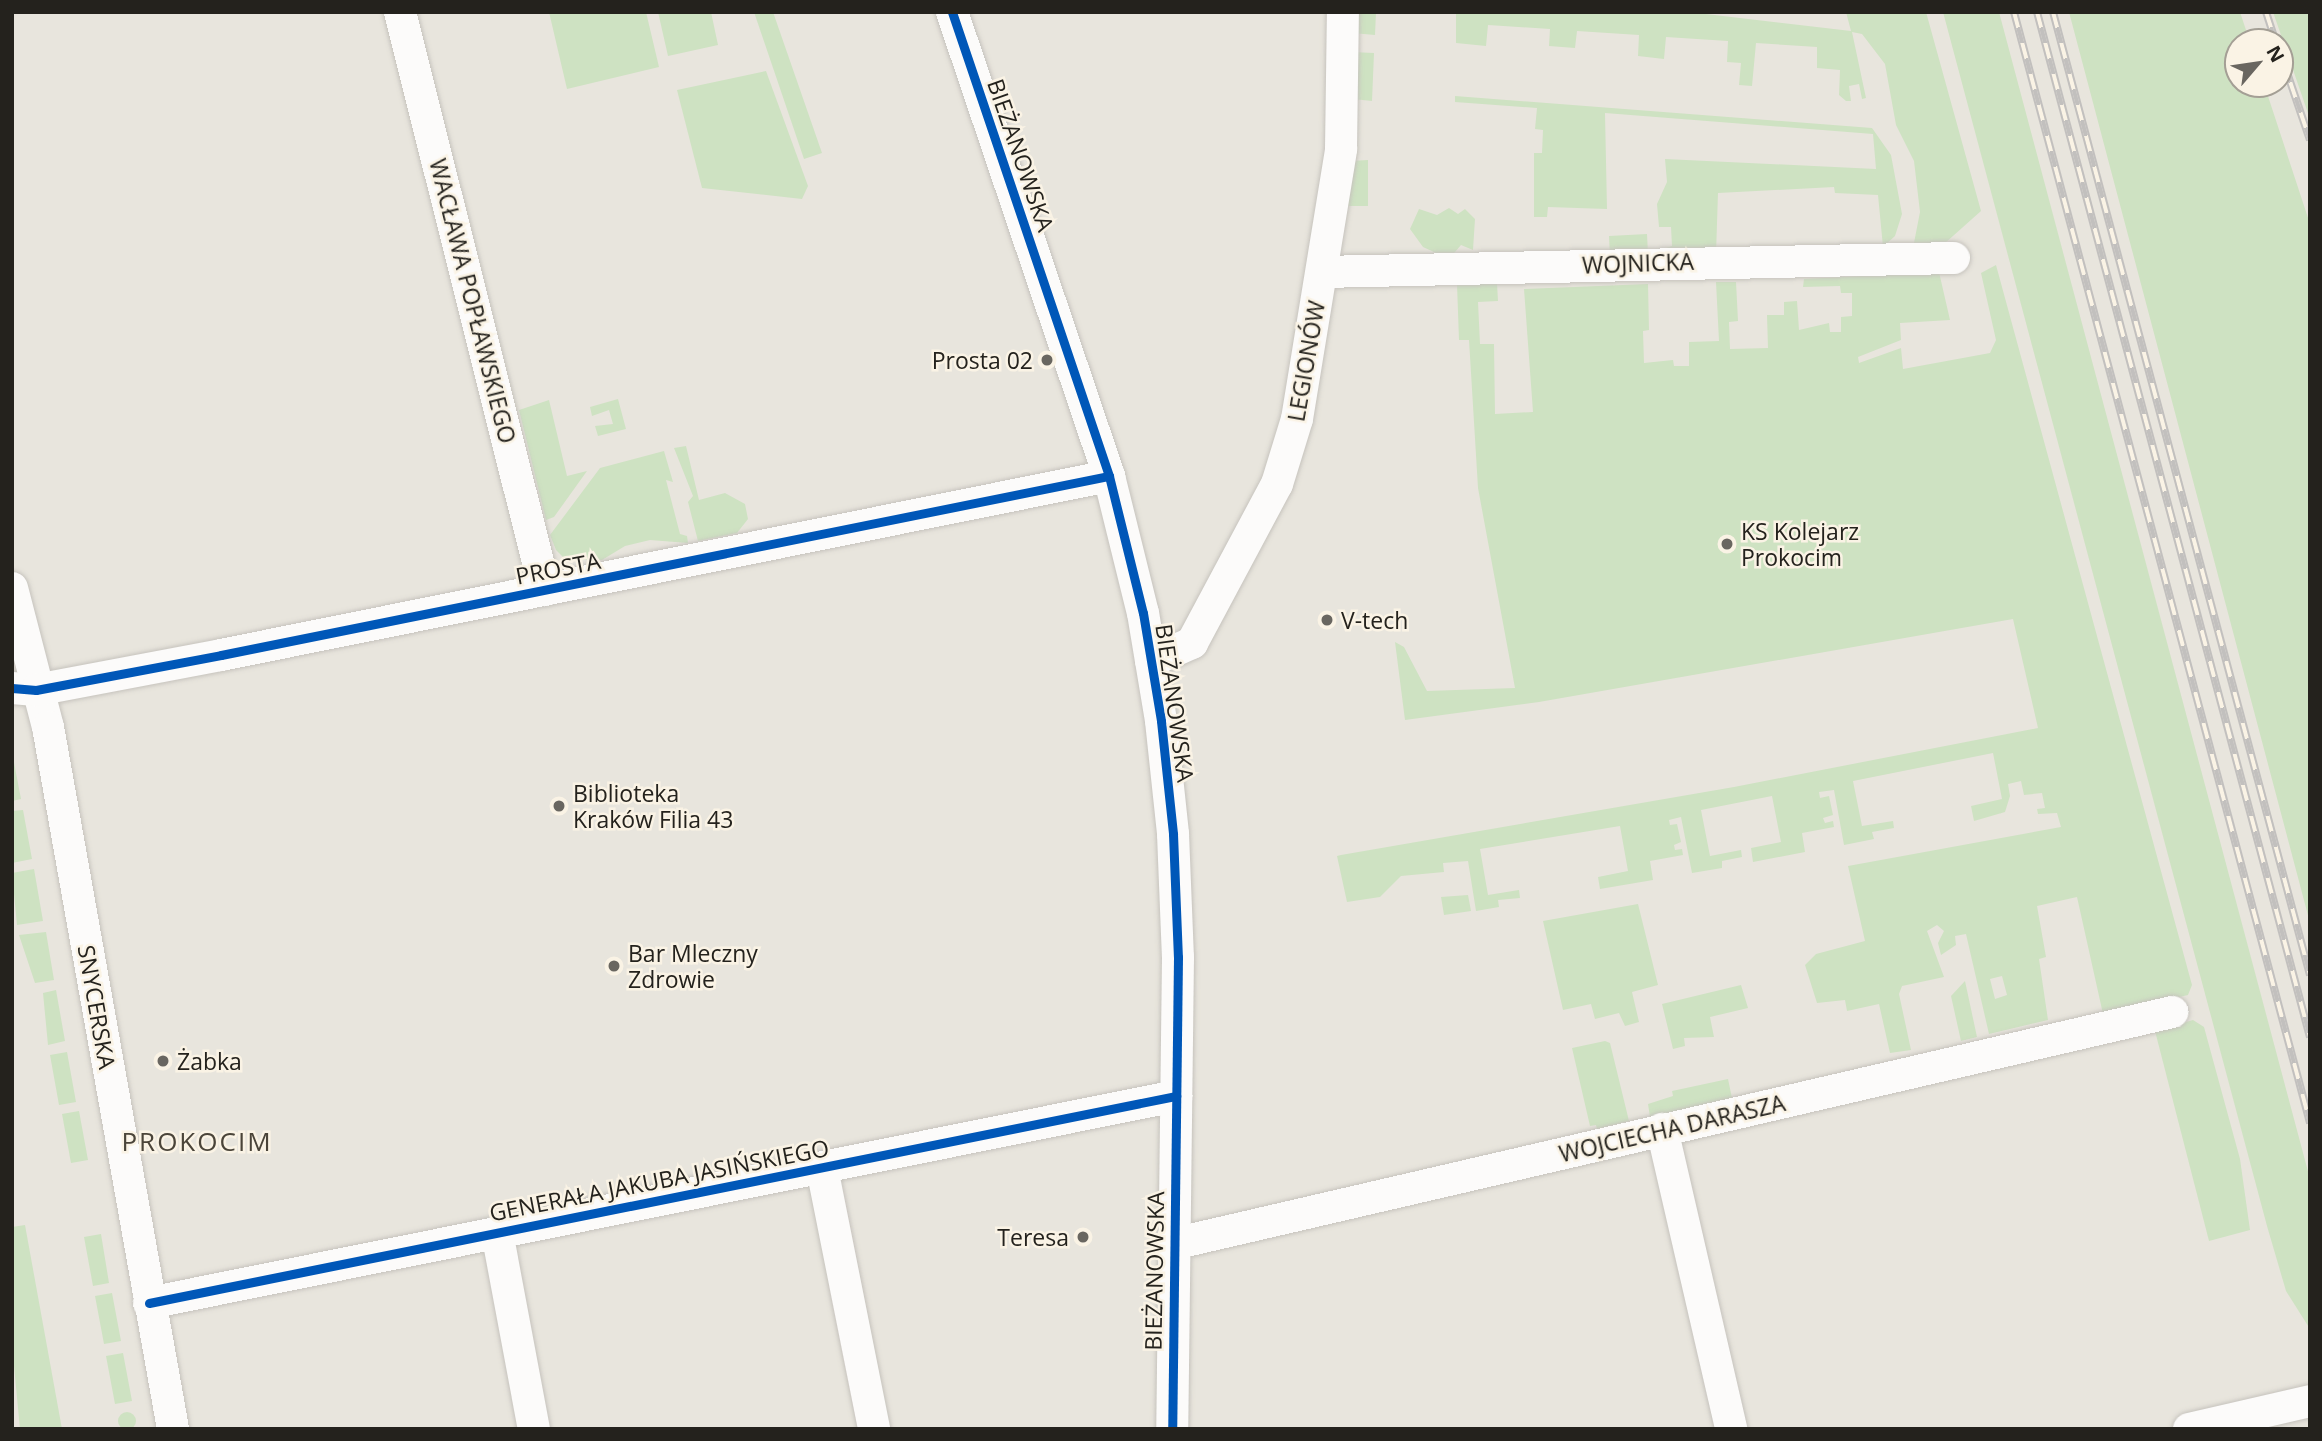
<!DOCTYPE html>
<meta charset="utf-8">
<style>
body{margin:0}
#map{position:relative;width:2322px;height:1441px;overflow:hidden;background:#e8e5dd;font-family:"Open Sans",sans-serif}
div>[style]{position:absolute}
.green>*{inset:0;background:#cee2c2}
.round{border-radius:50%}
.roads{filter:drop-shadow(0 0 2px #c6c3bd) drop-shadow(0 0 2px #c6c3bd)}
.minor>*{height:32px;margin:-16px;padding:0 16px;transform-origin:16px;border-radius:16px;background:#fcfbfa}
.rail>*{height:8px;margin-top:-4px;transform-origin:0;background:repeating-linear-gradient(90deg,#faf3e5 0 16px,#c2c0be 0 32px);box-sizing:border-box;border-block:2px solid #c2c0be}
.cycleway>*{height:9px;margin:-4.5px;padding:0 4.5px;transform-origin:4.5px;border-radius:4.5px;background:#0057b8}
.dots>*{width:19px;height:19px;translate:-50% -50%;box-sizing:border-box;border:4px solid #faf3e5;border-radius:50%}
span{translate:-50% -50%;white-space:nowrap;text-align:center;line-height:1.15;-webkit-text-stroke:5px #faf3e5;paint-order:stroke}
.street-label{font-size:23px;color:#24221d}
.poi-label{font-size:23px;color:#24221d}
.right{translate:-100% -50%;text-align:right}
.left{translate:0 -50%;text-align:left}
.quarter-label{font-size:26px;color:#4a4439;letter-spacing:2px}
.frame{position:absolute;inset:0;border:14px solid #24221d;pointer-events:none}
.north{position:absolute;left:2224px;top:28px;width:70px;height:70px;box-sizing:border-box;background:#faf3e5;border:2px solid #a49f95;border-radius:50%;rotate:61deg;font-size:19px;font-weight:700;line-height:28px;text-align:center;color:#24221d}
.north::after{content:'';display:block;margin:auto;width:24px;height:32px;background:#696660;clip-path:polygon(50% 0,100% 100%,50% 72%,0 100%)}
</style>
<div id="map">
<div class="green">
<i style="clip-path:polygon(549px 12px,646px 12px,659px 67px,567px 89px)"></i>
<i style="clip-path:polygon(658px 12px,711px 12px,718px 45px,668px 56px)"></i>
<i style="clip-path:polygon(754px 12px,773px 12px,822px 153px,804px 159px)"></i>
<i style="clip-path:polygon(1353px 12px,1376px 12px,1375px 35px,1352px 33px)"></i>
<i style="clip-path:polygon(1456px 12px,1689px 12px,1851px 31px,1846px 12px,1926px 12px,1981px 211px,1944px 244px,1913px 248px,1920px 212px,1914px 161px,1896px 125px,1885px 64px,1862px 34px,1852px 32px,1866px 98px,1862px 99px,1859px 84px,1849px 86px,1851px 101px,1846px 101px,1839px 95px,1840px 70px,1817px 68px,1817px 47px,1756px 43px,1752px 86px,1739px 85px,1741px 63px,1727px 62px,1728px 41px,1666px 37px,1664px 59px,1638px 56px,1639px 35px,1577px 31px,1575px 48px,1549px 46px,1550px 29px,1488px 25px,1486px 46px,1456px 43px)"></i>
<i style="clip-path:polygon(1943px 12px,1999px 12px,2310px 1179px,2310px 1329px,2286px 1291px,2267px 1226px)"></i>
<i style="clip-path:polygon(2069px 12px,2240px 12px,2250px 42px,2238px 42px,2238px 84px,2264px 84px,2310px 224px,2310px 923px)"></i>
<i style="clip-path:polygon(2273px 12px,2310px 12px,2310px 119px,2290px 61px)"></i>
<i style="clip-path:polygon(1352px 52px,1374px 53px,1372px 101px,1353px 99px)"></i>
<i style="clip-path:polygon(766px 71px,808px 186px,802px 199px,702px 188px,677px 90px)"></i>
<i style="clip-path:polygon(1455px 96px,1872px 128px,1891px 155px,1902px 214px,1895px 236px,1883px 247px,1878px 195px,1835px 193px,1834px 187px,1718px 193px,1716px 254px,1610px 257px,1609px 236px,1647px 234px,1648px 254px,1672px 246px,1671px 227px,1659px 227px,1657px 204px,1667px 182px,1665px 159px,1876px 169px,1873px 134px,1605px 113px,1607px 209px,1548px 207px,1547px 217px,1534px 217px,1534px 153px,1542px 153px,1543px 130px,1535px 129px,1537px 108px,1455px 102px)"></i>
<i style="clip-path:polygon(1368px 160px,1368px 206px,1345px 206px,1351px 161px)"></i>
<i style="clip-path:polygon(1449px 208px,1458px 214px,1465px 209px,1475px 219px,1473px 250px,1461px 245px,1449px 259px,1423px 247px,1410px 229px,1419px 209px,1437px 215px)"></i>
<i style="clip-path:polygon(evenodd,1996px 265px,2192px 985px,2188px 995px,2103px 1014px,2077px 897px,2037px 906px,2046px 957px,2039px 959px,2048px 1020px,1989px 1034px,1966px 934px,1955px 936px,1956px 945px,1941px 955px,1938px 943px,1944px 931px,1937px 925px,1927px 931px,1944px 977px,1902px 986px,1899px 994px,1911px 1050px,1890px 1053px,1879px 1004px,1847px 1011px,1845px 1000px,1817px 1003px,1805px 965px,1816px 954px,1865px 941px,1848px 866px,2061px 827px,2057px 813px,2038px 814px,2037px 809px,2045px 808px,2042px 793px,2024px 795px,2021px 781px,2008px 784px,2010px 796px,2005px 812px,1974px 821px,1971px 806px,2002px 799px,1993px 753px,1853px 781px,1862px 826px,1893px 821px,1894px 828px,1872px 832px,1874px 839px,1844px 845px,1834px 790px,1819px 792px,1820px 798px,1829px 796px,1833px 815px,1823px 818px,1825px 823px,1833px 821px,1834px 827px,1802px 833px,1805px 852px,1753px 862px,1751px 848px,1781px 842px,1772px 796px,1701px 810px,1710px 856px,1741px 850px,1742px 857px,1722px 861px,1722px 868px,1692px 873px,1681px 817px,1669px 820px,1670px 825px,1677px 824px,1681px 842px,1674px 845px,1675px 850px,1682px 849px,1683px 855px,1650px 861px,1653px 880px,1600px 889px,1598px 877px,1628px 871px,1620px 826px,1480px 849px,1488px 895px,1519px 890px,1520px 898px,1498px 900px,1499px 907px,1476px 911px,1468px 861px,1443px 863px,1444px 872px,1401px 876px,1380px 897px,1347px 902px,1337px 856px,1341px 855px,1734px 787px,2038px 728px,2013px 619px,1539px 702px,1405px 720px,1395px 642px,1404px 647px,1427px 691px,1515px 688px,1478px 488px,1469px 340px,1459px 340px,1457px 284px,1497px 283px,1498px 301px,1478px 302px,1480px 344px,1494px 344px,1495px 414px,1533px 412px,1524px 289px,1648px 284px,1649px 330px,1643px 331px,1644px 363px,1673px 360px,1674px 366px,1689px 366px,1689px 342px,1719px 341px,1716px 282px,1736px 282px,1738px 321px,1729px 322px,1730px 349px,1768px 348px,1767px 315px,1784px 315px,1784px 302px,1797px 301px,1799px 330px,1829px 323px,1830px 332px,1841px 332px,1841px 317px,1852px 316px,1852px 293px,1841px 293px,1840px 286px,1803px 287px,1804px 279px,1939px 272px,1950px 320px,1900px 323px,1901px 340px,1858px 357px,1859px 363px,1901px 348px,1903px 369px,1990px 353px,1996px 340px,1981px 273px,1996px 265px,2002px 976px,2007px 995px,1995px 999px,1990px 979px,2002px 976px)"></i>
<i style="clip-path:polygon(618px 399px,626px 429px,598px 436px,595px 426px,613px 424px,609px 410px,592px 416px,590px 407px)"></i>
<i style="clip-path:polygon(549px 400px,567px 476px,587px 471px,554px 517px,546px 520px,519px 410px)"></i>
<i style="clip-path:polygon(686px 446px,699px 500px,725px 493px,745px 504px,748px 519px,737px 533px,698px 541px,688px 502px,693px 496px,674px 448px)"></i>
<i style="clip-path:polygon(664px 451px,673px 482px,666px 480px,680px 534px,687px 536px,688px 543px,650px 540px,625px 546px,602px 560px,565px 559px,556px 550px,550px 535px,600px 468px)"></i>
<i style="clip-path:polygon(12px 752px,21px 799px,12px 801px)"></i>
<i style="clip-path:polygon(23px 810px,32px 859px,12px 863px,12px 811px)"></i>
<i style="clip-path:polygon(34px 869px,43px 921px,17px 925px,12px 873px)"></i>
<i style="clip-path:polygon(1468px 895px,1471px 911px,1444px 915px,1441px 897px)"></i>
<i style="clip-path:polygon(1638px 904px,1658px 985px,1632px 992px,1639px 1022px,1625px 1026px,1619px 1013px,1595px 1019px,1591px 1004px,1563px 1010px,1543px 921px)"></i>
<i style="clip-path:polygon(46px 932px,54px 980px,35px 983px,19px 935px)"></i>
<i style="clip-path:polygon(1965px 981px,1977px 1037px,1961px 1041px,1951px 996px)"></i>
<i style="clip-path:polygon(1741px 985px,1748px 1008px,1710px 1017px,1714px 1037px,1684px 1038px,1685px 1046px,1673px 1049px,1662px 1004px)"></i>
<i style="clip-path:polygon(56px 990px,65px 1041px,48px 1045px,43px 993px)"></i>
<i style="clip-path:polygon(2193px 1020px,2204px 1027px,2240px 1159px,2250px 1230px,2209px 1241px,2155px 1031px)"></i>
<i style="clip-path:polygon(1605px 1041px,1610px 1043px,1629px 1121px,1597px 1129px,1596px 1125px,1590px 1126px,1572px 1048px)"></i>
<i style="clip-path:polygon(67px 1052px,76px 1102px,59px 1105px,50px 1055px)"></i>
<i style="clip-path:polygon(1728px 1079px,1732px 1098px,1650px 1117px,1648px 1104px,1673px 1096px,1672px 1091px)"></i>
<i style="clip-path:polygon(79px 1111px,88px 1160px,71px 1163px,62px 1114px)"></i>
<i style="clip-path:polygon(25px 1225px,62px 1429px,20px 1429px,12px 1345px,12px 1227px)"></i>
<i style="clip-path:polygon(101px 1234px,109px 1283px,93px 1286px,84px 1237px)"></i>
<i style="clip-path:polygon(112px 1293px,121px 1341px,104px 1344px,95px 1296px)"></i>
<i style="clip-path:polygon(123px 1353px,132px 1401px,115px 1404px,106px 1356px)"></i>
<i class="round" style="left:118px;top:1412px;width:18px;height:18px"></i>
</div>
<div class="roads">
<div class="minor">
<i style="left:400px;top:12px;width:596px;rotate:75.92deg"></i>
<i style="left:952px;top:12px;width:490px;rotate:71.3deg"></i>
<i style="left:1109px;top:476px;width:141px;rotate:76.1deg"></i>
<i style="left:1143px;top:613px;width:109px;rotate:80.5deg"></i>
<i style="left:1161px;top:721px;width:114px;rotate:83.9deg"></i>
<i style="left:1173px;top:834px;width:123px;rotate:87.7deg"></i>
<i style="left:1178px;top:957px;width:472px;rotate:90.7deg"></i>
<i style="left:1322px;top:272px;width:632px;rotate:-1.27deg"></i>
<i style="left:12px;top:588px;width:144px;rotate:75.5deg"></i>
<i style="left:48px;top:727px;width:713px;rotate:79.9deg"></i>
<i style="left:1151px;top:661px;width:45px;rotate:-23.7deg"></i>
<i style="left:1192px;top:643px;width:180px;rotate:-61.9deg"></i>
<i style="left:1277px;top:484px;width:68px;rotate:-72.9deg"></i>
<i style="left:1297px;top:419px;width:274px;rotate:-80.7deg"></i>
<i style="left:1341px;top:149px;width:137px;rotate:-89.2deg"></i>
<i style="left:12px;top:688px;width:24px;rotate:5deg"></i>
<i style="left:36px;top:690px;width:188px;rotate:-10.7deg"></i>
<i style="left:221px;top:655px;width:906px;rotate:-11.4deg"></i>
<i style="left:1662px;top:1129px;width:308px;rotate:77deg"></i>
<i style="left:822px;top:1168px;width:266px;rotate:78.7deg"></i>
<i style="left:497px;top:1232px;width:200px;rotate:79.4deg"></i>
<i style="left:1173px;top:1244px;width:1026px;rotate:-13.07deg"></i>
<i style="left:149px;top:1303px;width:1048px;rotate:-11.4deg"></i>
<i style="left:2189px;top:1429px;width:124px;rotate:-13deg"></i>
</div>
</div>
<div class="rail">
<i style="left:2014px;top:12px;width:1150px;rotate:75.08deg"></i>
<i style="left:2037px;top:12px;width:1061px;rotate:75.09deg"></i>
<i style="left:2053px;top:12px;width:997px;rotate:75.06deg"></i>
<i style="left:2266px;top:12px;width:32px;rotate:72deg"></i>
<i style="left:2280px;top:52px;width:93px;rotate:71.2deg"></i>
</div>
<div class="cycleway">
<i style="left:952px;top:12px;width:490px;rotate:71.3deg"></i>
<i style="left:1109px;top:476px;width:141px;rotate:76.1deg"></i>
<i style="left:1143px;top:613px;width:109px;rotate:80.5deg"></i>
<i style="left:1161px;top:721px;width:114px;rotate:83.9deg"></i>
<i style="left:1173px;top:834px;width:123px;rotate:87.7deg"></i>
<i style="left:1178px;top:957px;width:472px;rotate:90.7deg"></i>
<i style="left:12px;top:688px;width:24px;rotate:5deg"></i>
<i style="left:36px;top:690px;width:188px;rotate:-10.7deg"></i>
<i style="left:221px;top:655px;width:906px;rotate:-11.4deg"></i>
<i style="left:149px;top:1303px;width:1048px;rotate:-11.4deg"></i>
</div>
<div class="dots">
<i style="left:1047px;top:360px;background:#696660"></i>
<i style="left:1727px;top:544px;background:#696660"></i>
<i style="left:1327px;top:620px;background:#696660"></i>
<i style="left:559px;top:806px;background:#696660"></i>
<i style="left:614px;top:966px;background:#696660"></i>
<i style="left:163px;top:1061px;background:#696660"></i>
<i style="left:1083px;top:1237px;background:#696660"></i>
</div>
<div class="street-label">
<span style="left:1021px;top:155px;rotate:71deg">BIEŻANOWSKA</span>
<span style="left:1638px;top:263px;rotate:-2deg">WOJNICKA</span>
<span style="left:473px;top:301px;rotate:76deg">WACŁAWA POPŁAWSKIEGO</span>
<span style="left:1306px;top:361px;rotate:-80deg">LEGIONÓW</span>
<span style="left:558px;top:568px;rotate:-11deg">PROSTA</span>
<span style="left:1175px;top:703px;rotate:82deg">BIEŻANOWSKA</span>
<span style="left:97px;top:1007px;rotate:80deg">SNYCERSKA</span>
<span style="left:1672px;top:1128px;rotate:-13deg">WOJCIECHA DARASZA</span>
<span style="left:659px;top:1180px;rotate:-11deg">GENERAŁA JAKUBA JASIŃSKIEGO</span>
<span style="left:1154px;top:1271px;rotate:-89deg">BIEŻANOWSKA</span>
</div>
<div class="poi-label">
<span class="right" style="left:1033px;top:360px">Prosta 02</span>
<span class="left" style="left:1741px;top:544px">KS Kolejarz<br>Prokocim</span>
<span class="left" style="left:1341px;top:620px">V-tech</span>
<span class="left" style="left:573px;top:806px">Biblioteka<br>Kraków Filia 43</span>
<span class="left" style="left:628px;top:966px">Bar Mleczny<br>Zdrowie</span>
<span class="left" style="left:177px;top:1061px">Żabka</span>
<span class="right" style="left:1069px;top:1237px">Teresa</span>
</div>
<div class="quarter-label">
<span style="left:197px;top:1142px">PROKOCIM</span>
</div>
<div class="frame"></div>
<div class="north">N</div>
</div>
